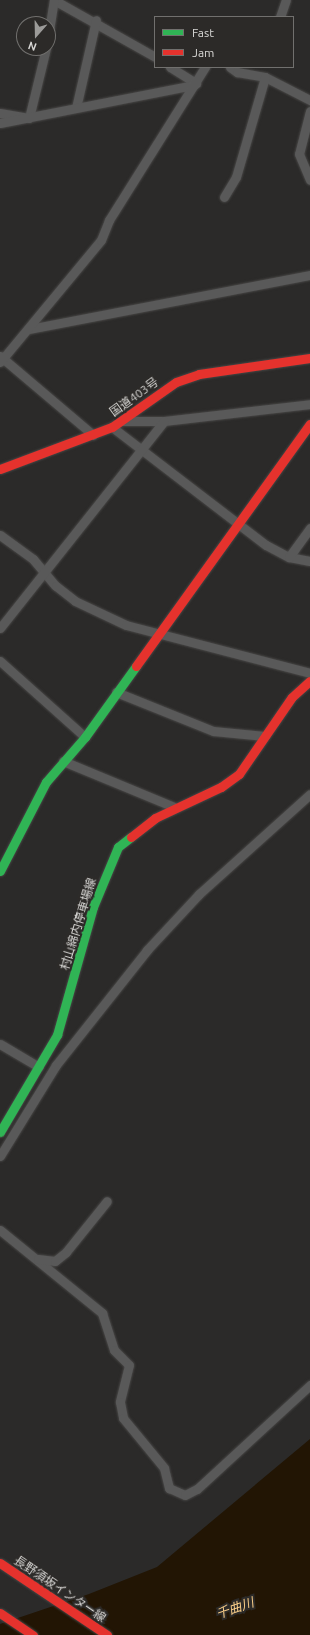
<!DOCTYPE html>
<meta charset="utf-8">
<style>
body{margin:0}
#map{position:relative;width:310px;height:1635px;overflow:hidden;background:#2b2a29;font-family:Ubuntu,"Noto Sans JP",sans-serif}
div>[style]{position:absolute}
.water>*{inset:0;background:#221504}
.roads{filter:drop-shadow(0 0 1px #474645) drop-shadow(0 0 1px #474645)}
.street>*{height:9px;margin:-4.5px;padding:0 4.5px;transform-origin:4.5px;border-radius:4.5px;background:#595959}
.fast>*{height:9px;margin:-4.5px;padding:0 4.5px;transform-origin:4.5px;border-radius:4.5px;background:#30b455}
.jam>*{height:9px;margin:-4.5px;padding:0 4.5px;transform-origin:4.5px;border-radius:4.5px;background:#e5322d}
span{translate:-50% -50%;white-space:nowrap;text-align:center;line-height:1.15;-webkit-text-stroke:4px #2c2a28;paint-order:stroke}
.street-label{font-size:12px;color:#d9d8d6}
.water-label{font-size:13px;color:#f8cc87;font-style:italic}
.legend{position:absolute;left:154px;top:16px;width:140px;height:52px;box-sizing:border-box;background:#2c2a28;border:1px solid #71706e;margin:0;padding:5px 7px;list-style:none;font-size:12px;color:#d9d8d6}
.legend li{display:flex;align-items:center;gap:8px;height:20px}
.legend b{width:20px;border:1px solid #71706e}
.north{position:absolute;left:16px;top:16px;width:40px;height:40px;box-sizing:border-box;background:#2c2a28;border:1px solid #71706e;border-radius:50%;rotate:200deg;font-size:11px;font-weight:700;line-height:16px;text-align:center;color:#d9d8d6}
.north::after{content:'';display:block;margin:auto;width:14px;height:18px;background:#9c9b99;clip-path:polygon(50% 0,100% 100%,50% 72%,0 100%)}
</style>
<div id="map">
<div class="water">
<i style="clip-path:polygon(310px 1439px,310px 1635px,0 1635px,0 1624px,89px 1594px,157px 1567px)"></i>
</div>
<div class="roads">
<div class="street">
<i style="left:54px;top:0;width:116px;rotate:29.4deg"></i>
<i style="left:280px;top:17px;width:18px;rotate:-71deg"></i>
<i style="left:48px;top:37px;width:37px;rotate:-81deg"></i>
<i style="left:170px;top:67px;width:31px;rotate:32deg"></i>
<i style="left:230px;top:67px;width:9px;rotate:36deg"></i>
<i style="left:237px;top:72px;width:28px;rotate:10deg"></i>
<i style="left:265px;top:77px;width:51px;rotate:27.1deg"></i>
<i style="left:76px;top:108px;width:90px;rotate:-77.2deg"></i>
<i style="left:310px;top:111px;width:44px;rotate:104.3deg"></i>
<i style="left:299px;top:154px;width:28px;rotate:67deg"></i>
<i style="left:0;top:113px;width:29px;rotate:10deg"></i>
<i style="left:29px;top:118px;width:72px;rotate:-76.3deg"></i>
<i style="left:0;top:123px;width:198px;rotate:-11.1deg"></i>
<i style="left:224px;top:197px;width:23px;rotate:-59deg"></i>
<i style="left:236px;top:177px;width:104px;rotate:-73.8deg"></i>
<i style="left:29px;top:329px;width:286px;rotate:-10.9deg"></i>
<i style="left:0;top:356px;width:122px;rotate:40.3deg"></i>
<i style="left:0;top:362px;width:158px;rotate:-50.4deg"></i>
<i style="left:101px;top:240px;width:22px;rotate:-68deg"></i>
<i style="left:109px;top:220px;width:181px;rotate:-57.9deg"></i>
<i style="left:122px;top:421px;width:42px"></i>
<i style="left:164px;top:421px;width:147px;rotate:-6.6deg"></i>
<i style="left:112px;top:427px;width:194px;rotate:37.5deg"></i>
<i style="left:266px;top:545px;width:26px;rotate:28deg"></i>
<i style="left:289px;top:557px;width:21px;rotate:11deg"></i>
<i style="left:0;top:535px;width:41px;rotate:36deg"></i>
<i style="left:33px;top:559px;width:35px;rotate:50deg"></i>
<i style="left:56px;top:586px;width:24px;rotate:38deg"></i>
<i style="left:75px;top:601px;width:56px;rotate:25.2deg"></i>
<i style="left:126px;top:625px;width:190px;rotate:14.6deg"></i>
<i style="left:289px;top:557px;width:36px;rotate:-54deg"></i>
<i style="left:0;top:628px;width:264px;rotate:-51.6deg"></i>
<i style="left:0;top:661px;width:114px;rotate:41.8deg"></i>
<i style="left:116px;top:692px;width:105px;rotate:21.9deg"></i>
<i style="left:213px;top:731px;width:52px;rotate:5.5deg"></i>
<i style="left:63px;top:761px;width:120px;rotate:22.5deg"></i>
<i style="left:0;top:1044px;width:45px;rotate:30.5deg"></i>
<i style="left:0;top:1156px;width:107px;rotate:-58.4deg"></i>
<i style="left:56px;top:1065px;width:147px;rotate:-51.6deg"></i>
<i style="left:147px;top:950px;width:76px;rotate:-47.1deg"></i>
<i style="left:199px;top:894px;width:149px;rotate:-42deg"></i>
<i style="left:0;top:1230px;width:132px;rotate:39.1deg"></i>
<i style="left:102px;top:1313px;width:39px;rotate:72deg"></i>
<i style="left:114px;top:1350px;width:21px;rotate:45deg"></i>
<i style="left:129px;top:1365px;width:38px;rotate:104deg"></i>
<i style="left:120px;top:1402px;width:16px;rotate:79deg"></i>
<i style="left:123px;top:1418px;width:65px;rotate:50.6deg"></i>
<i style="left:164px;top:1468px;width:21px;rotate:76deg"></i>
<i style="left:169px;top:1488px;width:17px;rotate:24deg"></i>
<i style="left:185px;top:1495px;width:13px;rotate:-27deg"></i>
<i style="left:197px;top:1489px;width:154px;rotate:-42.6deg"></i>
<i style="left:38px;top:1259px;width:17px;rotate:7deg"></i>
<i style="left:55px;top:1261px;width:14px;rotate:-39deg"></i>
<i style="left:66px;top:1252px;width:65px;rotate:-51.2deg"></i>
</div>
<div class="fast">
<i style="left:0;top:871px;width:100px;rotate:-62.7deg"></i>
<i style="left:46px;top:782px;width:60px;rotate:-49.1deg"></i>
<i style="left:85px;top:737px;width:87px;rotate:-54.3deg"></i>
<i style="left:0;top:1132px;width:113px;rotate:-59.6deg"></i>
<i style="left:57px;top:1035px;width:133px;rotate:-74.3deg"></i>
<i style="left:93px;top:907px;width:65px;rotate:-67.4deg"></i>
<i style="left:118px;top:847px;width:16px;rotate:-38deg"></i>
</div>
<div class="jam">
<i style="left:0;top:469px;width:120px;rotate:-20.6deg"></i>
<i style="left:112px;top:427px;width:78px;rotate:-35.1deg"></i>
<i style="left:176px;top:382px;width:24px;rotate:-19deg"></i>
<i style="left:199px;top:374px;width:112px;rotate:-8.2deg"></i>
<i style="left:136px;top:666px;width:298px;rotate:-54.3deg"></i>
<i style="left:131px;top:837px;width:31px;rotate:-38deg"></i>
<i style="left:155px;top:818px;width:73px;rotate:-25.2deg"></i>
<i style="left:221px;top:787px;width:22px;rotate:-36deg"></i>
<i style="left:239px;top:774px;width:93px;rotate:-55.5deg"></i>
<i style="left:292px;top:697px;width:24px;rotate:-42deg"></i>
<i style="left:0;top:1563px;width:129px;rotate:33.9deg"></i>
<i style="left:0;top:1613px;width:40px;rotate:34deg"></i>
</div>
</div>
<div class="street-label">
<span style="left:134px;top:397px;rotate:-36deg">国道403号</span>
<span style="left:78px;top:924px;rotate:-73deg">村山綿内停車場線</span>
<span style="left:60px;top:1589px;rotate:34deg">長野須坂インター線</span>
</div>
<div class="water-label">
<span style="left:235px;top:1608px;rotate:-19deg">千曲川</span>
</div>
<ul class="legend">
<li><b style="height:5px;background:#30b455"></b>Fast</li>
<li><b style="height:5px;background:#e5322d"></b>Jam</li>
</ul>
<div class="north">N</div>
</div>
